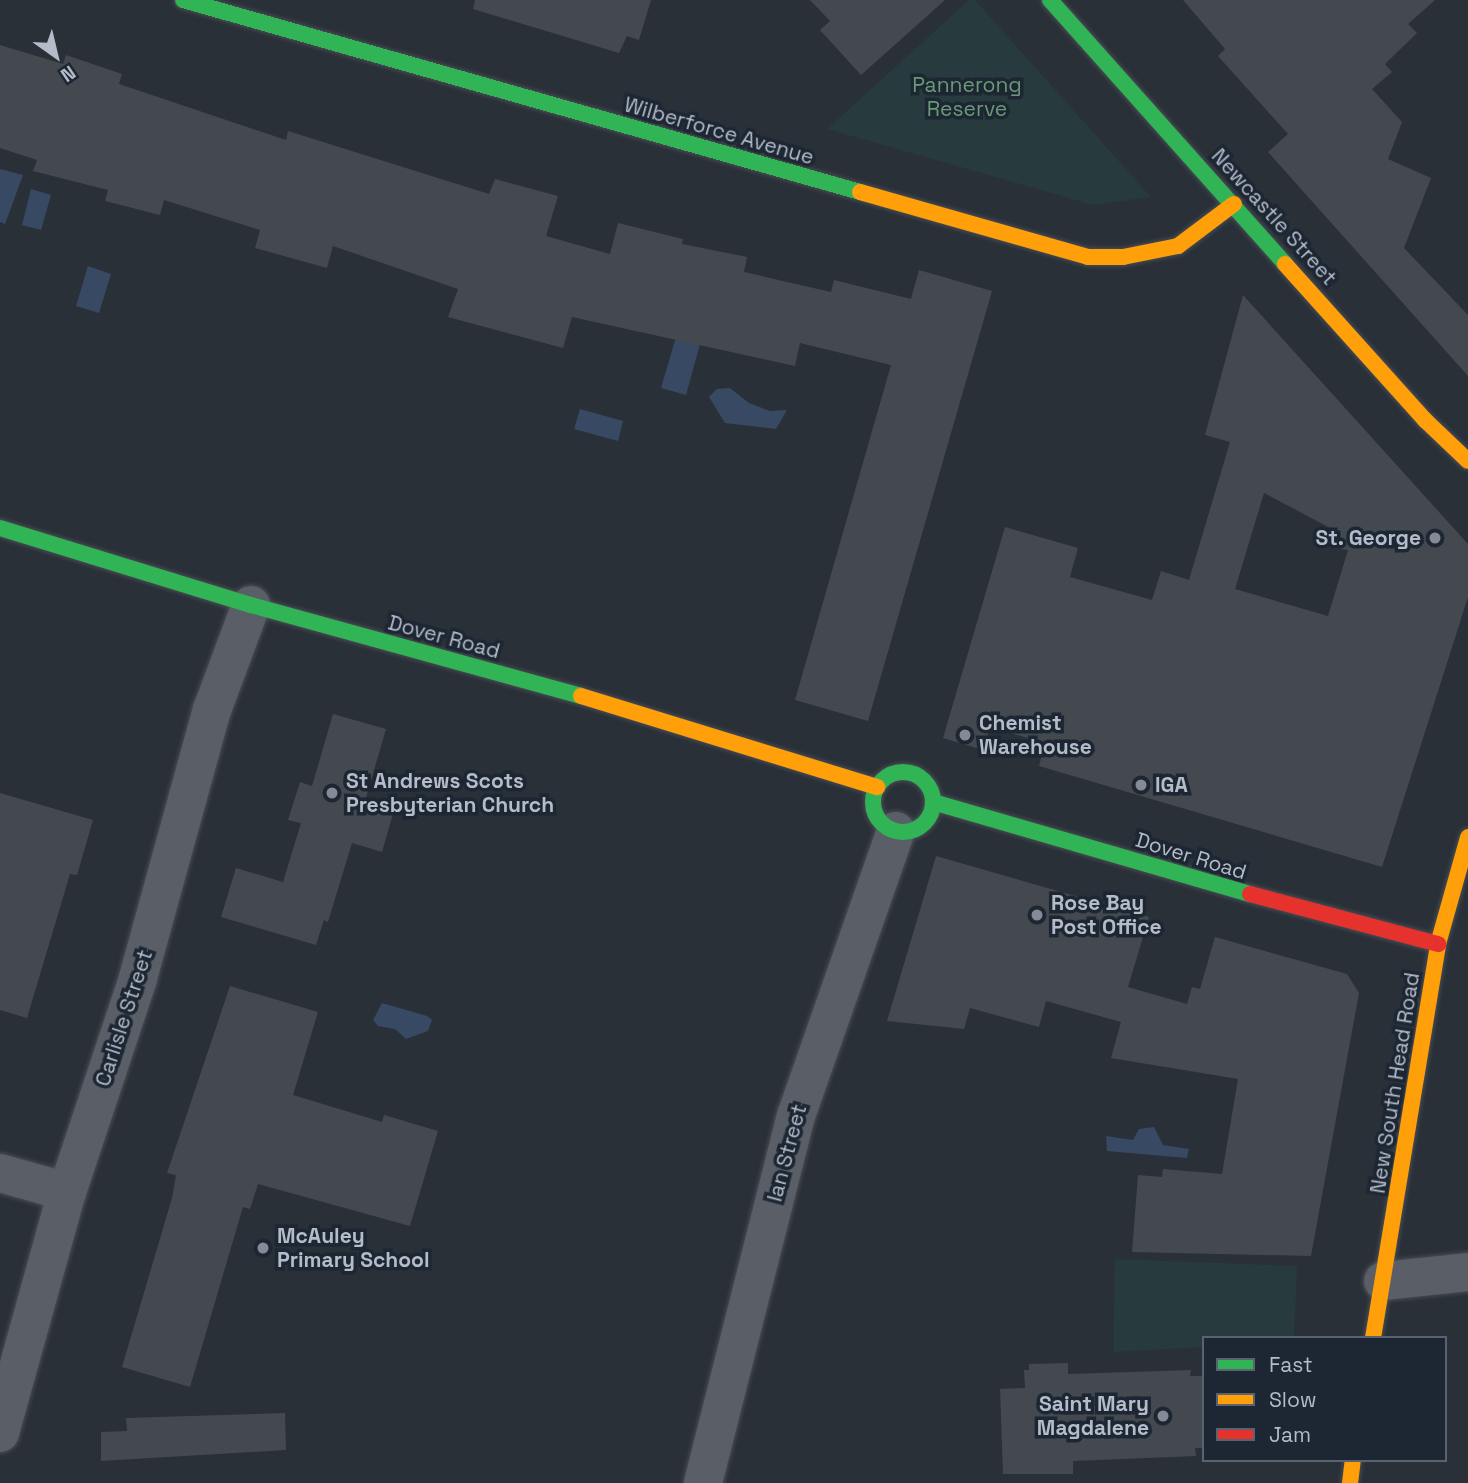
<!DOCTYPE html>
<style>
body{margin:0}
#map{position:relative;width:1468px;height:1483px;overflow:hidden;background:#2a3038;font-family:"Space Grotesk",sans-serif}
div>[style]{position:absolute}
.green>*{inset:0;background:#273a3e}
.water>*{inset:0;background:#384963}
.building>*{inset:0;background:#444950}
.roads{filter:drop-shadow(0 0 2px #484c53) drop-shadow(0 0 2px #484c53)}
.street>*{height:38px;margin:-19px;padding:0 19px;transform-origin:19px;border-radius:19px;background:#5a5e66}
.fast>*{height:16px;margin:-8px;padding:0 8px;transform-origin:8px;border-radius:8px;background:#30b455}
.fast>.ring{margin:-8px;padding:0;box-sizing:content-box;background:none;border:16px solid #30b455;border-radius:50%}
.slow>*{height:16px;margin:-8px;padding:0 8px;transform-origin:8px;border-radius:8px;background:#ff9f0a}
.jam>*{height:16px;margin:-8px;padding:0 8px;transform-origin:8px;border-radius:8px;background:#e5322d}
.dots>*{width:19px;height:19px;translate:-50% -50%;box-sizing:border-box;border:4px solid #1d2633;border-radius:50%}
span{translate:-50% -50%;white-space:nowrap;text-align:center;line-height:1.15;-webkit-text-stroke:7px #1d2633;paint-order:stroke}
.park-label{font-size:21px;color:#6b9a76}
.street-label{font-size:21px;color:#b4bcc9}
.poi-label{font-size:21px;color:#b4bcc9;font-weight:700}
.right{translate:-100% -50%;text-align:right}
.left{translate:0 -50%;text-align:left}
.legend{position:absolute;left:1202px;top:1336px;width:245px;height:126px;box-sizing:border-box;background:#1d2633;border:2px solid #59626f;margin:0;padding:9px 12px;list-style:none;font-size:21px;color:#b4bcc9}
.legend li{display:flex;align-items:center;gap:14px;height:35px}
.legend b{width:35px;border:2px solid #59626f}
.north{position:absolute;left:21px;top:21px;width:70px;height:70px;-webkit-text-stroke:5px #1d2633;paint-order:stroke;rotate:146deg;font-size:19px;font-weight:700;line-height:28px;text-align:center;color:#b4bcc9}
.north::after{content:'';display:block;margin:auto;width:24px;height:32px;background:#b4bcc9;clip-path:polygon(50% 0,100% 100%,50% 72%,0 100%)}
</style>
<div id="map">
<div class="green">
<i style="clip-path:polygon(969px 0,975px 0,1151px 197px,1093px 205px,827px 129px)"></i>
<i style="clip-path:polygon(1115px 1259px,1297px 1266px,1294px 1338px,1204px 1338px,1204px 1347px,1113px 1352px)"></i>
</div>
<div class="water">
<i style="clip-path:polygon(0 169px,23px 175px,5px 224px,0 222px)"></i>
<i style="clip-path:polygon(31px 189px,51px 195px,41px 230px,22px 225px)"></i>
<i style="clip-path:polygon(88px 266px,111px 274px,99px 313px,76px 306px)"></i>
<i style="clip-path:polygon(676px 337px,700px 344px,686px 395px,661px 388px)"></i>
<i style="clip-path:polygon(730px 388px,749px 403px,770px 411px,787px 410px,776px 429px,725px 423px,709px 397px,717px 389px)"></i>
<i style="clip-path:polygon(580px 409px,623px 421px,618px 441px,574px 429px)"></i>
<i style="clip-path:polygon(382px 1003px,427px 1016px,432px 1020px,428px 1031px,406px 1039px,395px 1029px,378px 1026px,373px 1020px)"></i>
<i style="clip-path:polygon(1154px 1127px,1163px 1145px,1189px 1149px,1187px 1158px,1107px 1151px,1106px 1136px,1133px 1140px,1139px 1129px)"></i>
</div>
<div class="building">
<i style="clip-path:polygon(475px 0,651px 0,639px 40px,627px 36px,619px 53px,473px 9px)"></i>
<i style="clip-path:polygon(810px 0,945px 0,861px 75px,820px 30px,830px 21px)"></i>
<i style="clip-path:polygon(1183px 0,1435px 0,1408px 24px,1417px 33px,1385px 64px,1392px 72px,1372px 89px,1402px 122px,1388px 159px,1431px 178px,1404px 248px,1468px 315px,1468px 376px,1268px 152px,1288px 134px,1218px 56px,1225px 49px)"></i>
<i style="clip-path:polygon(0 45px,63px 64px,66px 55px,122px 74px,119px 84px,286px 140px,288px 131px,489px 194px,495px 179px,558px 196px,546px 236px,610px 254px,618px 223px,683px 239px,682px 244px,747px 257px,744px 272px,831px 292px,834px 280px,911px 299px,919px 270px,992px 291px,868px 721px,795px 700px,891px 365px,800px 343px,795px 366px,572px 317px,563px 348px,448px 317px,458px 289px,333px 246px,327px 268px,255px 248px,260px 230px,164px 200px,160px 215px,105px 201px,108px 190px,33px 171px,37px 160px,0 148px)"></i>
<i style="clip-path:polygon(evenodd,1243px 295px,1468px 544px,1468px 597px,1382px 867px,1039px 766px,1045px 743px,990px 727px,983px 750px,943px 738px,1005px 527px,1078px 548px,1070px 577px,1152px 600px,1161px 571px,1189px 580px,1230px 442px,1205px 435px,1243px 295px,1264px 493px,1334px 530px,1332px 548px,1348px 550px,1328px 616px,1235px 589px,1264px 493px)"></i>
<i style="clip-path:polygon(333px 714px,386px 729px,365px 801px,394px 810px,382px 852px,352px 843px,328px 922px,324px 920px,316px 945px,221px 917px,236px 868px,283px 882px,301px 823px,288px 820px,300px 782px,312px 786px)"></i>
<i style="clip-path:polygon(0 793px,93px 820px,77px 875px,70px 874px,27px 1018px,0 1010px)"></i>
<i style="clip-path:polygon(936px 856px,1149px 917px,1128px 987px,1187px 1004px,1192px 987px,1200px 989px,1215px 937px,1347px 974px,1359px 993px,1311px 1256px,1132px 1252px,1138px 1175px,1162px 1177px,1163px 1169px,1222px 1174px,1238px 1079px,1111px 1058px,1121px 1022px,1046px 1001px,1039px 1027px,970px 1008px,964px 1029px,887px 1021px)"></i>
<i style="clip-path:polygon(230px 986px,318px 1012px,293px 1095px,382px 1122px,384px 1115px,438px 1131px,410px 1226px,258px 1184px,250px 1209px,243px 1207px,190px 1387px,122px 1367px,172px 1198px,176px 1175px,167px 1173px)"></i>
<i style="clip-path:polygon(1068px 1363px,1068px 1374px,1191px 1370px,1190px 1376px,1204px 1376px,1204px 1448px,1195px 1448px,1196px 1456px,1073px 1461px,1073px 1474px,1003px 1474px,1000px 1389px,1025px 1388px,1024px 1370px,1029px 1370px,1029px 1364px)"></i>
<i style="clip-path:polygon(285px 1413px,286px 1450px,101px 1461px,101px 1432px,127px 1431px,126px 1418px)"></i>
</div>
<div class="roads">
<div class="street">
<i style="left:0;top:1173px;width:70px;rotate:15.8deg"></i>
<i style="left:1383px;top:1281px;width:85px;rotate:-6deg"></i>
<i style="left:0;top:1433px;width:250px;rotate:-74.5deg"></i>
<i style="left:67px;top:1192px;width:225px;rotate:-71.6deg"></i>
<i style="left:138px;top:978px;width:278px;rotate:-74.6deg"></i>
<i style="left:212px;top:710px;width:112px;rotate:-69.6deg"></i>
<i style="left:703px;top:1483px;width:379px;rotate:-75.8deg"></i>
<i style="left:796px;top:1116px;width:302px;rotate:-70.7deg"></i>
</div>
<div class="fast">
<i style="left:183px;top:0;width:704px;rotate:15.83deg"></i>
<i style="left:1050px;top:0;width:353px;rotate:48.3deg"></i>
<i style="left:0;top:528px;width:263px;rotate:17.1deg"></i>
<i style="left:251px;top:605px;width:342px;rotate:15.4deg"></i>
<i class="ring" style="left:873px;top:772px;width:44px;height:44px"></i>
<i style="left:933px;top:802px;width:330px;rotate:16.2deg"></i>
</div>
<div class="slow">
<i style="left:860px;top:192px;width:237px;rotate:15.9deg"></i>
<i style="left:1088px;top:257px;width:35px"></i>
<i style="left:1123px;top:257px;width:56px;rotate:-11.3deg"></i>
<i style="left:1178px;top:246px;width:70px;rotate:-36.9deg"></i>
<i style="left:1285px;top:264px;width:210px;rotate:48.1deg"></i>
<i style="left:1425px;top:420px;width:59px;rotate:43.6deg"></i>
<i style="left:581px;top:696px;width:310px;rotate:17.1deg"></i>
<i style="left:1373px;top:1338px;width:399px;rotate:-80.6deg"></i>
<i style="left:1438px;top:944px;width:111px;rotate:-74.3deg"></i>
<i style="left:1350px;top:1483px;width:23px;rotate:-83deg"></i>
</div>
<div class="jam">
<i style="left:1250px;top:894px;width:195px;rotate:14.9deg"></i>
</div>
</div>
<div class="dots">
<i style="left:1435px;top:538px;background:#848b96"></i>
<i style="left:965px;top:735px;background:#848b96"></i>
<i style="left:1141px;top:785px;background:#848b96"></i>
<i style="left:332px;top:793px;background:#848b96"></i>
<i style="left:1037px;top:915px;background:#848b96"></i>
<i style="left:263px;top:1248px;background:#848b96"></i>
<i style="left:1163px;top:1416px;background:#848b96"></i>
</div>
<div class="park-label">
<span style="left:967px;top:97px">Pannerong<br>Reserve</span>
</div>
<div class="street-label">
<span style="left:719px;top:131px;rotate:16deg">Wilberforce Avenue</span>
<span style="left:1274px;top:217px;rotate:48deg">Newcastle Street</span>
<span style="left:444px;top:637px;rotate:15deg">Dover Road</span>
<span style="left:1191px;top:856px;rotate:17deg">Dover Road</span>
<span style="left:124px;top:1018px;rotate:-72deg">Carlisle Street</span>
<span style="left:1395px;top:1083px;rotate:-81deg">New South Head Road</span>
<span style="left:787px;top:1153px;rotate:-75deg">Ian Street</span>
</div>
<div class="poi-label">
<span class="right" style="left:1421px;top:538px">St. George</span>
<span class="left" style="left:979px;top:735px">Chemist<br>Warehouse</span>
<span class="left" style="left:346px;top:793px">St Andrews Scots<br>Presbyterian Church</span>
<span class="left" style="left:1155px;top:785px">IGA</span>
<span class="left" style="left:1051px;top:915px">Rose Bay<br>Post Office</span>
<span class="left" style="left:277px;top:1248px">McAuley<br>Primary School</span>
<span class="right" style="left:1149px;top:1416px">Saint Mary<br>Magdalene</span>
</div>
<ul class="legend">
<li><b style="height:9px;background:#30b455"></b>Fast</li>
<li><b style="height:9px;background:#ff9f0a"></b>Slow</li>
<li><b style="height:9px;background:#e5322d"></b>Jam</li>
</ul>
<div class="north">N</div>
</div>
